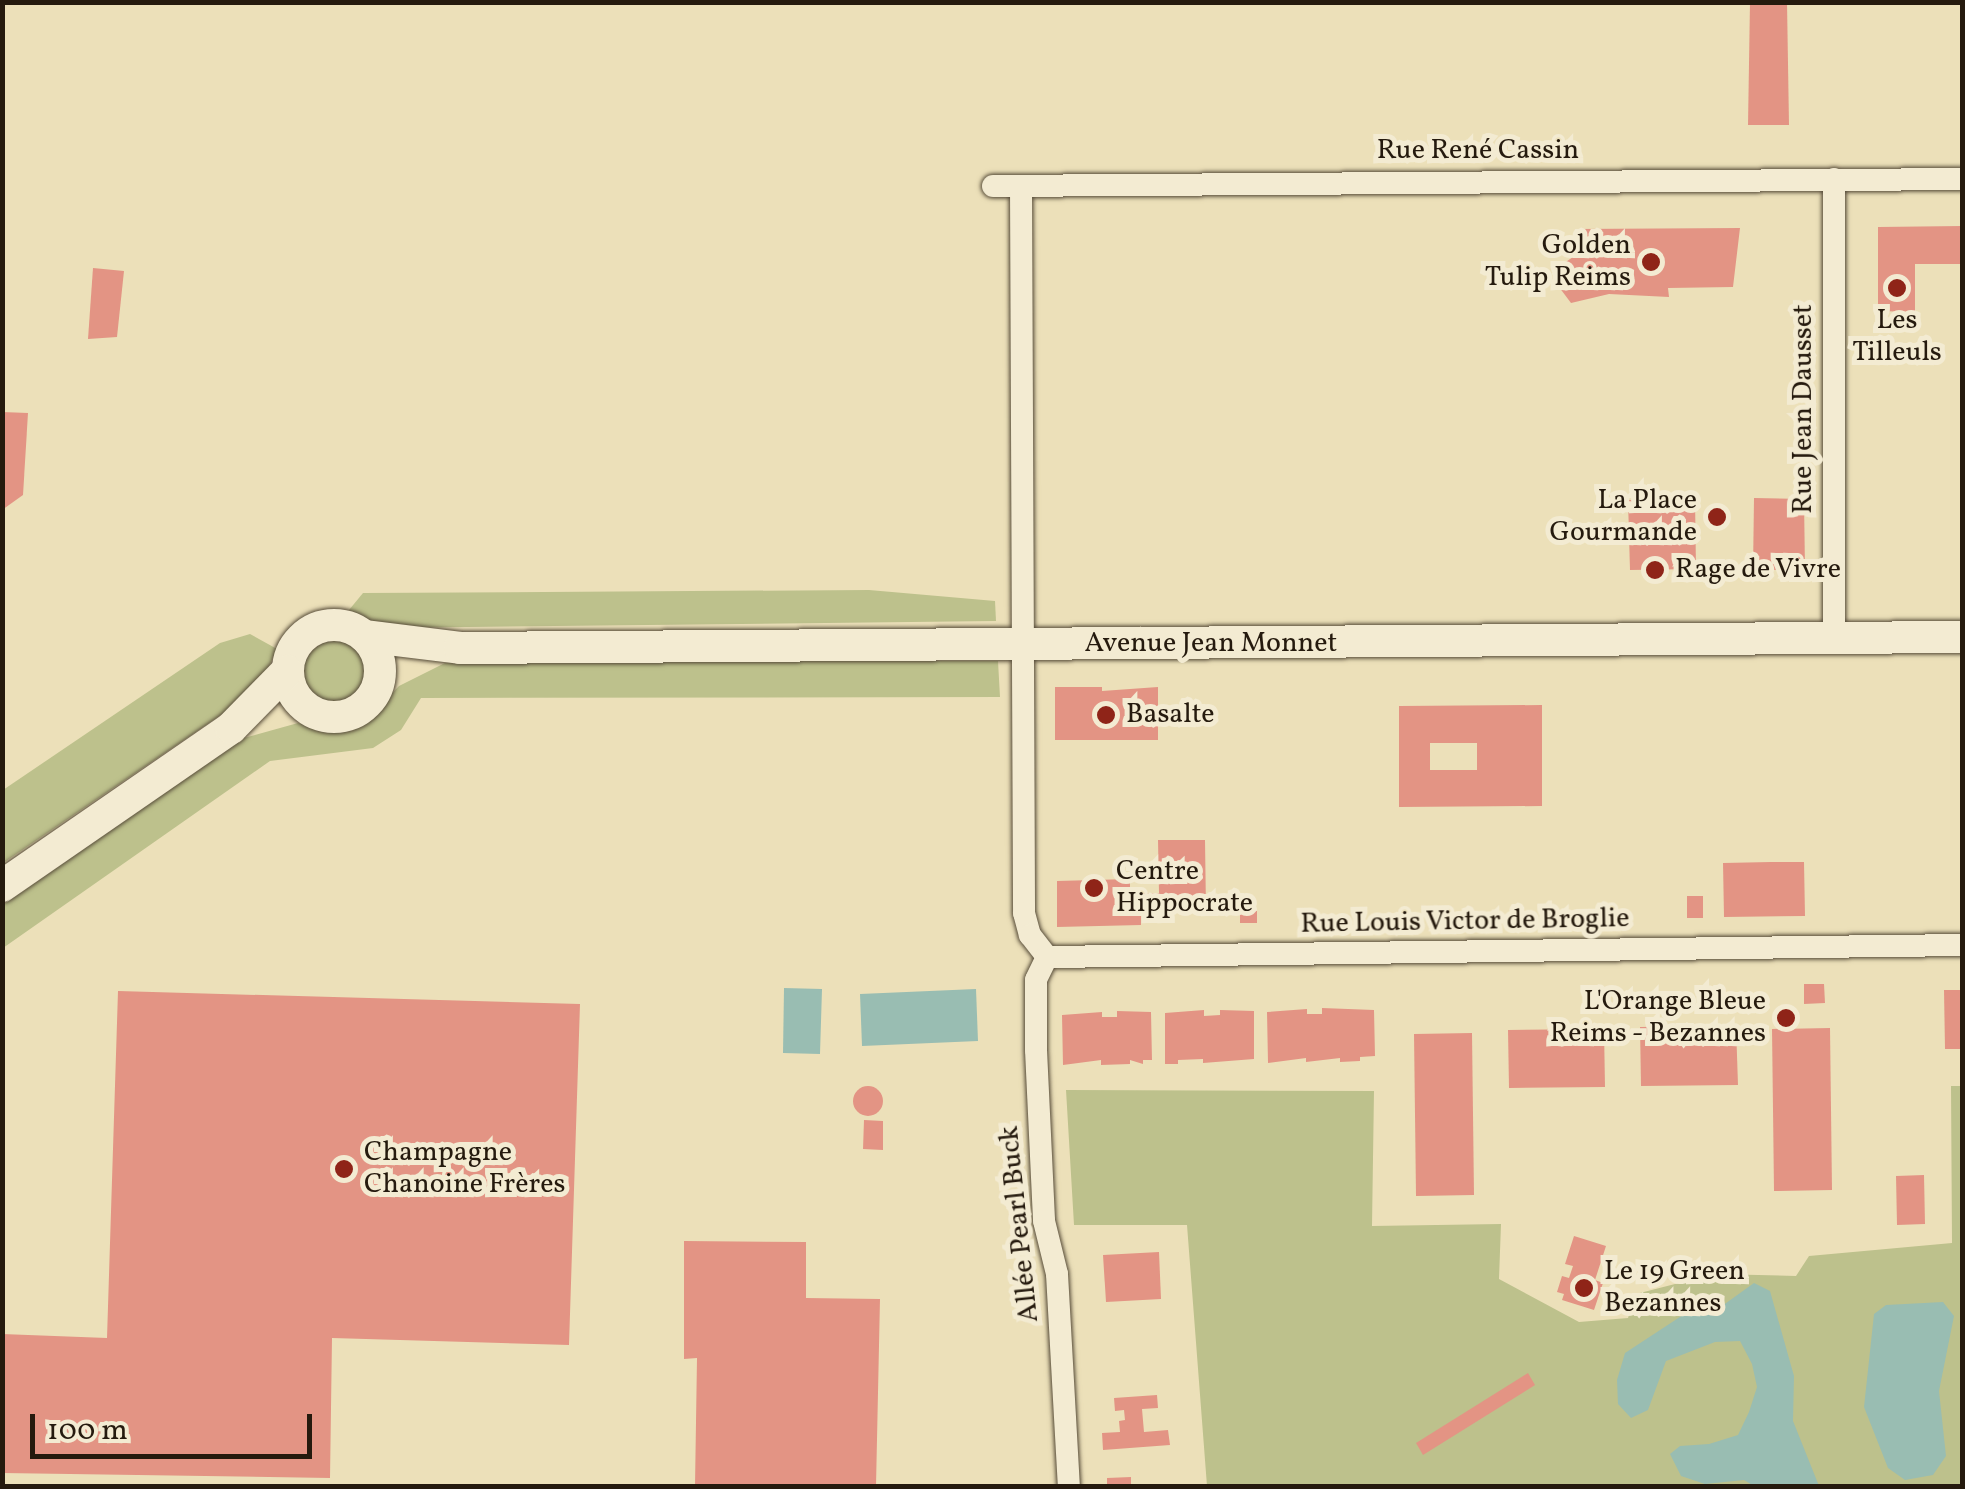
<!DOCTYPE html>
<meta charset="utf-8">
<style>
body{margin:0}
#map{position:relative;width:1965px;height:1489px;overflow:hidden;background:#ece0b9;font-family:Vollkorn,serif}
div>[style]{position:absolute}
.green>*{inset:0;background:#bdc18c}
.round{border-radius:50%}
.water>*{inset:0;background:#99bdb2}
.building>*{inset:0;background:#e39484}
.roads{filter:drop-shadow(0 0 2px #574c39) drop-shadow(0 0 2px #574c39)}
.street>*{height:22px;margin:-11px;padding:0 11px;transform-origin:11px;border-radius:11px;background:#f3ebd2}
.secondary>*{height:32px;margin:-16px;padding:0 16px;transform-origin:16px;border-radius:16px;background:#f3ebd2}
.secondary>.ring{margin:-16px;padding:0;box-sizing:content-box;background:none;border:32px solid #f3ebd2;border-radius:50%}
.dots>*{width:28px;height:28px;translate:-50% -50%;box-sizing:border-box;border:5px solid #f3ebd2;border-radius:50%}
span{translate:-50% -50%;white-space:nowrap;text-align:center;line-height:1.15;-webkit-text-stroke:10px #f3ebd2;paint-order:stroke}
.street-label{font-size:28px;color:#251a0e}
.poi-label{font-size:28px;color:#251a0e}
.right{translate:-100% -50%;text-align:right}
.left{translate:0 -50%;text-align:left}
.frame{position:absolute;inset:0;border:5px solid #251a0e;pointer-events:none}
.scale{position:absolute;left:30px;top:1414px;width:282px;height:45px;box-sizing:border-box;border:5px solid #251a0e;border-top:0;padding-left:12px;font-size:30px;line-height:35px;white-space:nowrap;color:#251a0e;-webkit-text-stroke:8px #f3ebd2;paint-order:stroke}
</style>
<div id="map">
<div class="green">
<i style="clip-path:polygon(869px 590px,995px 601px,996px 621px,380px 628px,349px 610px,363px 593px)"></i>
<i style="clip-path:polygon(250px 634px,277px 649px,265px 675px,228px 710px,3px 863px,3px 790px,220px 643px)"></i>
<i class="round" style="left:302px;top:640px;width:64px;height:64px"></i>
<i style="clip-path:polygon(449px 661px,998px 661px,1000px 697px,421px 698px,401px 730px,373px 748px,270px 761px,3px 948px,3px 905px,244px 738px,298px 723px,336px 732px,361px 726px,399px 686px)"></i>
<i style="clip-path:polygon(1951px 1086px,1962px 1086px,1962px 1486px,1207px 1486px,1187px 1225px,1074px 1225px,1066px 1090px,1374px 1091px,1372px 1226px,1501px 1224px,1499px 1279px,1579px 1322px,1628px 1318px,1636px 1294px,1714px 1274px,1796px 1276px,1809px 1256px,1952px 1243px)"></i>
</div>
<div class="water">
<i style="clip-path:polygon(784px 988px,822px 989px,820px 1054px,783px 1053px)"></i>
<i style="clip-path:polygon(976px 989px,978px 1041px,862px 1046px,860px 994px)"></i>
<i style="clip-path:polygon(1754px 1283px,1770px 1291px,1794px 1376px,1793px 1421px,1819px 1486px,1754px 1486px,1744px 1480px,1705px 1484px,1681px 1476px,1670px 1454px,1680px 1446px,1709px 1444px,1738px 1435px,1749px 1412px,1757px 1387px,1752px 1364px,1740px 1341px,1715px 1342px,1666px 1361px,1648px 1410px,1631px 1418px,1618px 1404px,1617px 1380px,1625px 1353px,1686px 1313px,1715px 1311px)"></i>
<i style="clip-path:polygon(1943px 1302px,1954px 1316px,1939px 1391px,1946px 1456px,1933px 1475px,1905px 1480px,1888px 1468px,1864px 1407px,1874px 1314px,1886px 1305px)"></i>
</div>
<div class="building">
<i style="clip-path:polygon(1750px 2px,1787px 2px,1789px 125px,1748px 125px)"></i>
<i style="clip-path:polygon(1962px 226px,1962px 264px,1915px 264px,1915px 312px,1878px 311px,1878px 227px)"></i>
<i style="clip-path:polygon(1740px 228px,1733px 287px,1668px 288px,1669px 297px,1609px 294px,1571px 303px,1556px 283px,1554px 270px,1573px 257px,1575px 229px)"></i>
<i style="clip-path:polygon(93px 268px,124px 271px,117px 337px,88px 339px)"></i>
<i style="clip-path:polygon(2px 412px,28px 413px,23px 495px,2px 510px)"></i>
<i style="clip-path:polygon(1754px 498px,1804px 499px,1805px 570px,1753px 570px)"></i>
<i style="clip-path:polygon(1695px 499px,1696px 569px,1630px 570px,1628px 500px)"></i>
<i style="clip-path:polygon(1055px 687px,1102px 687px,1102px 691px,1158px 687px,1158px 740px,1055px 740px)"></i>
<i style="clip-path:polygon(evenodd,1542px 705px,1542px 806px,1399px 807px,1399px 706px,1542px 705px,1430px 743px,1477px 743px,1477px 770px,1430px 770px,1430px 743px)"></i>
<i style="clip-path:polygon(1158px 840px,1205px 840px,1206px 910px,1141px 911px,1141px 925px,1057px 927px,1057px 881px,1130px 879px,1130px 894px,1159px 893px)"></i>
<i style="clip-path:polygon(1771px 862px,1804px 862px,1805px 916px,1724px 917px,1723px 863px)"></i>
<i style="clip-path:polygon(1687px 896px,1703px 896px,1703px 918px,1687px 918px)"></i>
<i style="clip-path:polygon(1240px 911px,1257px 911px,1257px 923px,1240px 923px)"></i>
<i style="clip-path:polygon(1804px 984px,1824px 984px,1825px 1003px,1804px 1004px)"></i>
<i style="clip-path:polygon(1944px 990px,1962px 990px,1962px 1049px,1945px 1049px)"></i>
<i style="clip-path:polygon(118px 991px,580px 1004px,569px 1345px,332px 1338px,330px 1478px,2px 1473px,2px 1334px,107px 1338px)"></i>
<i style="clip-path:polygon(1322px 1008px,1374px 1010px,1375px 1056px,1360px 1057px,1360px 1061px,1340px 1062px,1340px 1058px,1306px 1062px,1306px 1058px,1268px 1063px,1267px 1012px,1307px 1009px,1307px 1014px,1322px 1014px)"></i>
<i style="clip-path:polygon(1204px 1010px,1204px 1016px,1220px 1015px,1220px 1010px,1254px 1011px,1254px 1059px,1203px 1063px,1203px 1059px,1178px 1060px,1178px 1064px,1165px 1064px,1165px 1013px)"></i>
<i style="clip-path:polygon(1117px 1011px,1151px 1012px,1152px 1060px,1143px 1060px,1143px 1064px,1130px 1060px,1130px 1064px,1101px 1065px,1101px 1060px,1063px 1065px,1062px 1015px,1102px 1012px,1102px 1017px,1117px 1017px)"></i>
<i style="clip-path:polygon(1736px 1026px,1738px 1085px,1641px 1086px,1640px 1027px)"></i>
<i style="clip-path:polygon(1830px 1028px,1832px 1190px,1774px 1191px,1772px 1029px)"></i>
<i style="clip-path:polygon(1604px 1029px,1605px 1087px,1509px 1088px,1508px 1030px)"></i>
<i style="clip-path:polygon(1472px 1033px,1474px 1195px,1416px 1196px,1414px 1034px)"></i>
<i class="round" style="left:853px;top:1086px;width:30px;height:30px"></i>
<i style="clip-path:polygon(864px 1120px,883px 1121px,883px 1150px,863px 1149px)"></i>
<i style="clip-path:polygon(1924px 1175px,1925px 1224px,1897px 1225px,1896px 1176px)"></i>
<i style="clip-path:polygon(1574px 1236px,1606px 1246px,1595px 1280px,1603px 1283px,1594px 1310px,1562px 1300px,1564px 1294px,1557px 1292px,1562px 1276px,1569px 1278px,1573px 1266px,1565px 1264px)"></i>
<i style="clip-path:polygon(684px 1241px,806px 1242px,806px 1298px,880px 1299px,876px 1486px,695px 1486px,697px 1358px,684px 1359px)"></i>
<i style="clip-path:polygon(1159px 1252px,1161px 1299px,1106px 1302px,1103px 1255px)"></i>
<i style="clip-path:polygon(1528px 1373px,1535px 1385px,1423px 1455px,1416px 1443px)"></i>
<i style="clip-path:polygon(1157px 1395px,1158px 1408px,1142px 1409px,1144px 1432px,1168px 1430px,1170px 1445px,1103px 1450px,1102px 1433px,1120px 1432px,1119px 1421px,1125px 1420px,1124px 1410px,1115px 1411px,1114px 1398px)"></i>
<i style="clip-path:polygon(1131px 1477px,1131px 1486px,1107px 1486px,1107px 1478px)"></i>
</div>
<div class="roads">
<div class="street">
<i style="left:1834px;top:179px;width:461px;rotate:90deg"></i>
<i style="left:993px;top:186px;width:969px;rotate:-0.41deg"></i>
<i style="left:1021px;top:187px;width:726px;rotate:89.76deg"></i>
<i style="left:1024px;top:913px;width:23px;rotate:75deg"></i>
<i style="left:1030px;top:935px;width:28px;rotate:52deg"></i>
<i style="left:1047px;top:957px;width:915px;rotate:-0.75deg"></i>
<i style="left:1047px;top:957px;width:25px;rotate:116deg"></i>
<i style="left:1036px;top:980px;width:70px;rotate:90deg"></i>
<i style="left:1036px;top:1050px;width:171px;rotate:87.3deg"></i>
<i style="left:1044px;top:1221px;width:55px;rotate:76.2deg"></i>
<i style="left:1057px;top:1274px;width:212px;rotate:86.8deg"></i>
</div>
<div class="secondary">
<i class="ring" style="left:288px;top:625px;width:60px;height:60px"></i>
<i style="left:364px;top:636px;width:97px;rotate:7.1deg"></i>
<i style="left:460px;top:648px;width:1502px;rotate:-0.42deg"></i>
<i style="left:2px;top:886px;width:278px;rotate:-34.6deg"></i>
<i style="left:231px;top:728px;width:80px;rotate:-45.5deg"></i>
</div>
</div>
<div class="dots">
<i style="left:1651px;top:262px;background:#8f2418"></i>
<i style="left:1897px;top:288px;background:#8f2418"></i>
<i style="left:1717px;top:517px;background:#8f2418"></i>
<i style="left:1655px;top:570px;background:#8f2418"></i>
<i style="left:1106px;top:715px;background:#8f2418"></i>
<i style="left:1094px;top:888px;background:#8f2418"></i>
<i style="left:1786px;top:1018px;background:#8f2418"></i>
<i style="left:344px;top:1169px;background:#8f2418"></i>
<i style="left:1584px;top:1288px;background:#8f2418"></i>
</div>
<div class="street-label">
<span style="left:1478px;top:151px">Rue René Cassin</span>
<span style="left:1804px;top:409px;rotate:-90deg">Rue Jean Dausset</span>
<span style="left:1211px;top:644px">Avenue Jean Monnet</span>
<span style="left:1465px;top:922px;rotate:-1deg">Rue Louis Victor de Broglie</span>
<span style="left:1020px;top:1224px;rotate:-96deg">Allée Pearl Buck</span>
</div>
<div class="poi-label">
<span class="right" style="left:1631px;top:262px">Golden<br>Tulip Reims</span>
<span style="left:1897px;top:337px">Les<br>Tilleuls</span>
<span class="right" style="left:1697px;top:517px">La Place<br>Gourmande</span>
<span class="left" style="left:1675px;top:570px">Rage de Vivre</span>
<span class="left" style="left:1126px;top:715px">Basalte</span>
<span class="left" style="left:1116px;top:888px">Centre<br>Hippocrate</span>
<span class="right" style="left:1766px;top:1018px">L'Orange Bleue<br>Reims - Bezannes</span>
<span class="left" style="left:364px;top:1169px">Champagne<br>Chanoine Frères</span>
<span class="left" style="left:1604px;top:1288px">Le 19 Green<br>Bezannes</span>
</div>
<div class="frame"></div>
<div class="scale">100 m</div>
</div>
